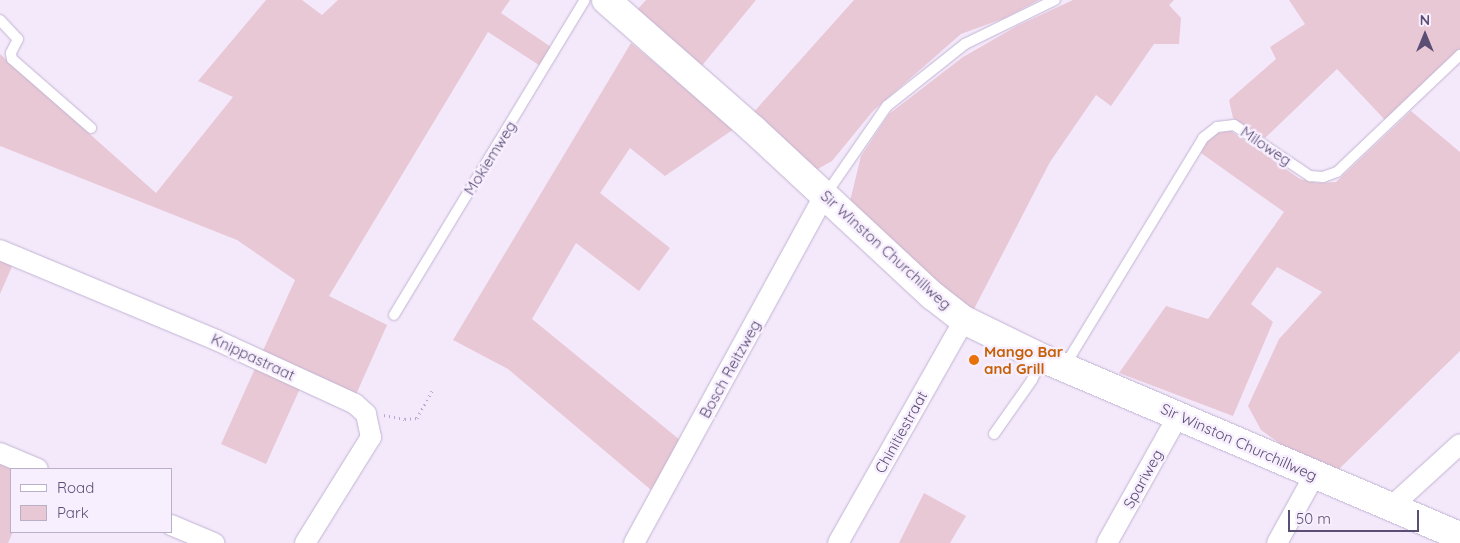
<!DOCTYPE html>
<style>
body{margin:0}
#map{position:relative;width:1460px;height:543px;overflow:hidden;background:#f4e9fb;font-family:Quicksand,sans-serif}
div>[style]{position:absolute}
.green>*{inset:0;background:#e9c8d6}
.path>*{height:3px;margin-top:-1.5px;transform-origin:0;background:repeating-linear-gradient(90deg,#b7a5d4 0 1px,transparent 0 5px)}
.roads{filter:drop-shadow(0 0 1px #c1b4d2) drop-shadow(0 0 1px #c1b4d2)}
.lane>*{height:10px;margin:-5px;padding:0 5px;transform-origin:5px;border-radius:5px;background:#fff}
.street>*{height:20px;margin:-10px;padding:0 10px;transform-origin:10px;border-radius:10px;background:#fff}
.secondary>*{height:28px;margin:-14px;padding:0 14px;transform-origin:14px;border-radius:14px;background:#fff}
.dots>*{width:14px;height:14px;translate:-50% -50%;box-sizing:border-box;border:2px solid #f8effe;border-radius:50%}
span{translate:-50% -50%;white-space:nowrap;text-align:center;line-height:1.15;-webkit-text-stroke:5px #f8effe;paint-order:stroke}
.street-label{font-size:15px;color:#5b4e75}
.food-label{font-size:15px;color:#c56008;font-weight:700}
.left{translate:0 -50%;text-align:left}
.legend{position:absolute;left:10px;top:468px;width:162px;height:65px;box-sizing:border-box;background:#f8effe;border:1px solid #b9afc7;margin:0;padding:6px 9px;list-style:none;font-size:15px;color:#5b4e75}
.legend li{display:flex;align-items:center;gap:10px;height:25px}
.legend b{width:25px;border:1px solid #b9afc7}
.north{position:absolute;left:1400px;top:10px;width:50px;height:50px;-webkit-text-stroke:4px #f8effe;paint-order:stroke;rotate:0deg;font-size:14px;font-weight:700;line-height:20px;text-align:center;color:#5b4e75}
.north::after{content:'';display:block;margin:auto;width:18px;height:22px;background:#5b4e75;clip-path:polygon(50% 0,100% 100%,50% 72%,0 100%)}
.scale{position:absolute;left:1288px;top:510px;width:131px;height:22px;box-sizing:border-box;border:2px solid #5b4e75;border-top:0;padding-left:6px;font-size:15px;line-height:18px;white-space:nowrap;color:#5b4e75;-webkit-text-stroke:4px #f8effe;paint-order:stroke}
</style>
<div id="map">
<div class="green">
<i style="clip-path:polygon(266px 0,302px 0,322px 15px,338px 0,510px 0,501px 13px,554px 49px,542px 67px,488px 32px,329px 296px,387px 325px,354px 399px,261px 355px,295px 280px,237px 240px,0 146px,0 54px,156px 193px,233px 97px,198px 81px)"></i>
<i style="clip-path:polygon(646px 0,756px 0,700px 68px,635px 12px)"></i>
<i style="clip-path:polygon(854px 0,1039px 0,1005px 18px,961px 34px,873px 111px,832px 161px,816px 170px,752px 114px)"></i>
<i style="clip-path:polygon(1073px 0,1174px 0,1169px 5px,1181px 18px,1179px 44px,1154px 44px,1111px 106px,1096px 95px,1050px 162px,972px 313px,849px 205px,861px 156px,889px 114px,963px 57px,1017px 26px)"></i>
<i style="clip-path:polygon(1289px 0,1460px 0,1460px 50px,1385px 120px,1337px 69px,1265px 138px,1233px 118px,1229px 100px,1276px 59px,1270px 47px,1305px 24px)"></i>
<i style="clip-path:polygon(631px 43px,734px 129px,665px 176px,630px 148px,600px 193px,670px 248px,639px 291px,576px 243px,532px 319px,680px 440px,651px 490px,508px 369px,453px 340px)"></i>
<i style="clip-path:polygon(1411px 111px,1460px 152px,1460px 351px,1337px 471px,1286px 448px,1261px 430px,1248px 406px,1279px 339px,1322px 292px,1277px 267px,1251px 304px,1273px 322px,1233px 416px,1119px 373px,1166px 306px,1208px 319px,1284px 212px,1201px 153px,1207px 142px,1218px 133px,1231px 131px,1300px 179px,1317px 183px,1336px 182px)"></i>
<i style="clip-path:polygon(0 256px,14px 262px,0 294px)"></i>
<i style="clip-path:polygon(257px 364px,302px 384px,266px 464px,221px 444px)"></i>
<i style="clip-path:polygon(0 459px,26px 469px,11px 469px,13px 532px,8px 543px,0 543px)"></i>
<i style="clip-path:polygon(924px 493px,966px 516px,950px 543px,899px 543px)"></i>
</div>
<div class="path">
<i style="left:384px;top:415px;width:21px;rotate:11deg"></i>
<i style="left:405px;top:419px;width:12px;rotate:-5deg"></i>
<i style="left:417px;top:418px;width:31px;rotate:-61deg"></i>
</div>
<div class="roads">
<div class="lane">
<i style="left:0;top:20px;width:26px;rotate:47deg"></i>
<i style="left:18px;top:39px;width:16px;rotate:117deg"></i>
<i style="left:11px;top:53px;width:6px;rotate:81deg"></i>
<i style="left:12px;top:59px;width:105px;rotate:41.1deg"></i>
<i style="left:826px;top:194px;width:107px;rotate:-55.3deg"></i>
<i style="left:887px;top:106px;width:100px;rotate:-38.5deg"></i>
<i style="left:965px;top:44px;width:100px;rotate:-26.1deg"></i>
<i style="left:394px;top:315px;width:368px;rotate:-58.8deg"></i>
<i style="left:1064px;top:367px;width:268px;rotate:-58.7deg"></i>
<i style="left:1203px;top:138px;width:18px;rotate:-38deg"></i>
<i style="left:1217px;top:127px;width:17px;rotate:-7deg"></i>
<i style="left:1234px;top:125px;width:92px;rotate:33.9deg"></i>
<i style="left:1310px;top:176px;width:13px;rotate:4deg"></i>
<i style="left:1323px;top:177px;width:15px;rotate:-20deg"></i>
<i style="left:1337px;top:172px;width:170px;rotate:-43.6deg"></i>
<i style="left:994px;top:434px;width:66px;rotate:-54.9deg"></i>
<i style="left:1032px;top:380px;width:23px;rotate:-65deg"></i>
</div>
<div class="street">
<i style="left:0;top:250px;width:234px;rotate:22.6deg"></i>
<i style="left:216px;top:340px;width:153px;rotate:24.7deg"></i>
<i style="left:355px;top:404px;width:15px;rotate:42deg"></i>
<i style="left:366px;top:414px;width:24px;rotate:78deg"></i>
<i style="left:371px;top:437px;width:125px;rotate:121.9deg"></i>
<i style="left:0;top:453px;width:41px;rotate:22.8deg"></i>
<i style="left:1391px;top:507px;width:93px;rotate:-42.4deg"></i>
<i style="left:171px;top:525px;width:47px;rotate:22.7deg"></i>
<i style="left:634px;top:543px;width:398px;rotate:-61.3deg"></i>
<i style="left:838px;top:543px;width:256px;rotate:-60.5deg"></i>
<i style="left:1107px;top:543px;width:148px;rotate:-60.8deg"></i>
<i style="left:1277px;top:543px;width:77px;rotate:-61.1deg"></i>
</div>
<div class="secondary">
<i style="left:606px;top:0;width:196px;rotate:41.3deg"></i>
<i style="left:753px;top:129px;width:246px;rotate:42.9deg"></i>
<i style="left:933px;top:296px;width:39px;rotate:38deg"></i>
<i style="left:964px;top:320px;width:87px;rotate:26deg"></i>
<i style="left:1042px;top:358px;width:454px;rotate:23.1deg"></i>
</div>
</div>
<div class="dots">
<i style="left:974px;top:360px;background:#e8710a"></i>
</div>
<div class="street-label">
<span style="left:1266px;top:146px;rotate:34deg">Miloweg</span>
<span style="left:490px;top:158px;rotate:-58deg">Mokiemweg</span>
<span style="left:886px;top:250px;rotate:42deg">Sir Winston Churchillweg</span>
<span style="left:253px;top:357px;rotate:25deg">Knippastraat</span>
<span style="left:730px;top:369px;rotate:-61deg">Bosch Reitzweg</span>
<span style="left:901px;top:432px;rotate:-61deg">Chinitiestraat</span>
<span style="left:1239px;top:442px;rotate:24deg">Sir Winston Churchillweg</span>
<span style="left:1143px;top:479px;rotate:-61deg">Spariweg</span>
</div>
<div class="food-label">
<span class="left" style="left:984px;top:360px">Mango Bar<br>and Grill</span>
</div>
<ul class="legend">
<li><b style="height:6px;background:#fff"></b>Road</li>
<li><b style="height:14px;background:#e9c8d6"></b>Park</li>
</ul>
<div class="north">N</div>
<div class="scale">50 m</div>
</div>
